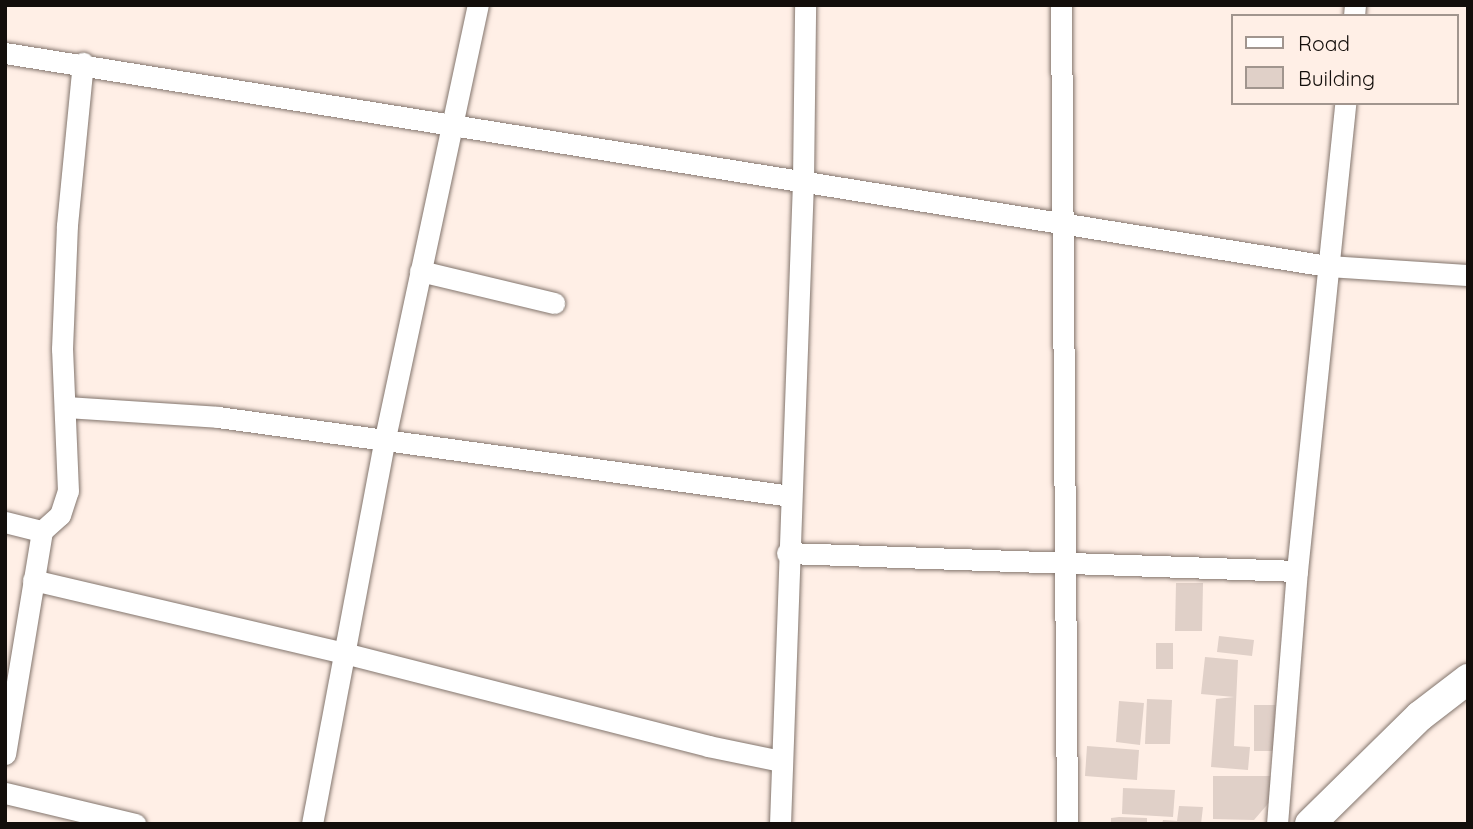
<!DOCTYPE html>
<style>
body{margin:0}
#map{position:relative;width:1473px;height:829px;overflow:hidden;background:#ffefe6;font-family:Quicksand,sans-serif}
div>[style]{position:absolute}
.building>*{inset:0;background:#e0d0c8}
.roads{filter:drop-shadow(0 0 2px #83756d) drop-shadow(0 0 2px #83756d)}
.street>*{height:21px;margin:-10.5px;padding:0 10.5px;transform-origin:10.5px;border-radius:10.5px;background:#fff}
.secondary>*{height:30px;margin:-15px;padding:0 15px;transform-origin:15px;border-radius:15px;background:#fff}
span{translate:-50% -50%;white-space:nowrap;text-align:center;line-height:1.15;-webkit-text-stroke:7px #ffefe6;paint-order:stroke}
.frame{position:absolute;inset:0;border:7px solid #130e0b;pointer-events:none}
.legend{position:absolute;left:1231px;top:14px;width:228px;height:91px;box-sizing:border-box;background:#ffefe6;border:2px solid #a1958e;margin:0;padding:9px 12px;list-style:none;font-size:21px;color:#130e0b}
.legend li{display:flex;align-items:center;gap:14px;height:35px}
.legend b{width:35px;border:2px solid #a1958e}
</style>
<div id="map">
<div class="building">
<i style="clip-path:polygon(1176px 583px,1203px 583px,1202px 631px,1175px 631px)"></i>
<i style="clip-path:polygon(1219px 636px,1254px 640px,1252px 656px,1217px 652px)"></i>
<i style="clip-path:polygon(1156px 643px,1173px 643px,1173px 669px,1156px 669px)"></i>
<i style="clip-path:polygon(1205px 657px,1238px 660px,1234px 746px,1250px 747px,1248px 770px,1211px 767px,1216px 699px,1234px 697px,1201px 694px)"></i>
<i style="clip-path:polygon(1147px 699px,1172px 700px,1170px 744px,1145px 744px)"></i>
<i style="clip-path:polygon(1119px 701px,1144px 703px,1140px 745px,1116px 742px)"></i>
<i style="clip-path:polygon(1254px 705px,1275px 705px,1274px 751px,1254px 751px)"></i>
<i style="clip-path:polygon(1087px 746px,1139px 750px,1137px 780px,1085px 776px)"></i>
<i style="clip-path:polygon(1213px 776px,1273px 776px,1272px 799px,1254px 820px,1213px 819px)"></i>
<i style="clip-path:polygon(1123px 788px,1175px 790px,1173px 817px,1122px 814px)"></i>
<i style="clip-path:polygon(1179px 806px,1203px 807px,1201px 824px,1162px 824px,1163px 820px,1177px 821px)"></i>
<i style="clip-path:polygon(1119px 817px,1147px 818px,1147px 824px,1111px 824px,1111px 818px)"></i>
</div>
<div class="roads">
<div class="street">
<i style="left:1061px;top:5px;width:819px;rotate:89.58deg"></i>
<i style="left:1354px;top:16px;width:11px;rotate:-85deg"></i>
<i style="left:5px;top:53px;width:1339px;rotate:9.15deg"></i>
<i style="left:1327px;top:266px;width:141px;rotate:3.7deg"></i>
<i style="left:420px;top:271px;width:138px;rotate:13.4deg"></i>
<i style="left:65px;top:407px;width:153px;rotate:3.7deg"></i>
<i style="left:218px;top:417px;width:578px;rotate:7.85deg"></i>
<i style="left:5px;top:522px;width:38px;rotate:14deg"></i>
<i style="left:42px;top:531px;width:226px;rotate:99.4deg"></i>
<i style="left:42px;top:531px;width:24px;rotate:-42deg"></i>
<i style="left:60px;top:515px;width:25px;rotate:-72deg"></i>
<i style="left:68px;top:491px;width:142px;rotate:-92.4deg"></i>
<i style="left:62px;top:349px;width:124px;rotate:-87.7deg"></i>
<i style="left:67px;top:225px;width:163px;rotate:-84.4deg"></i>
<i style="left:787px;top:553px;width:510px;rotate:2.02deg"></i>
<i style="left:33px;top:580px;width:319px;rotate:13.2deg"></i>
<i style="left:344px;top:653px;width:376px;rotate:14.3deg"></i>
<i style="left:708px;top:746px;width:75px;rotate:11.6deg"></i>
<i style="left:5px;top:793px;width:134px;rotate:13.4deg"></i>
<i style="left:312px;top:824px;width:393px;rotate:-79.3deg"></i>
<i style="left:385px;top:438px;width:443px;rotate:-77.9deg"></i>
<i style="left:780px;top:824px;width:644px;rotate:-87.95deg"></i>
<i style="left:803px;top:180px;width:175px;rotate:-89.3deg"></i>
<i style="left:1277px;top:824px;width:254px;rotate:-85.5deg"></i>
<i style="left:1297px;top:571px;width:470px;rotate:-84.1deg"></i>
</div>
<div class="secondary">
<i style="left:1310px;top:824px;width:154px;rotate:-44.5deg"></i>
<i style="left:1420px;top:716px;width:61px;rotate:-37.6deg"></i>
</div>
</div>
<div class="frame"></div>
<ul class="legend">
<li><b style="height:9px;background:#fff"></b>Road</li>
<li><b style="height:19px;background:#e0d0c8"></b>Building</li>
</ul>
</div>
